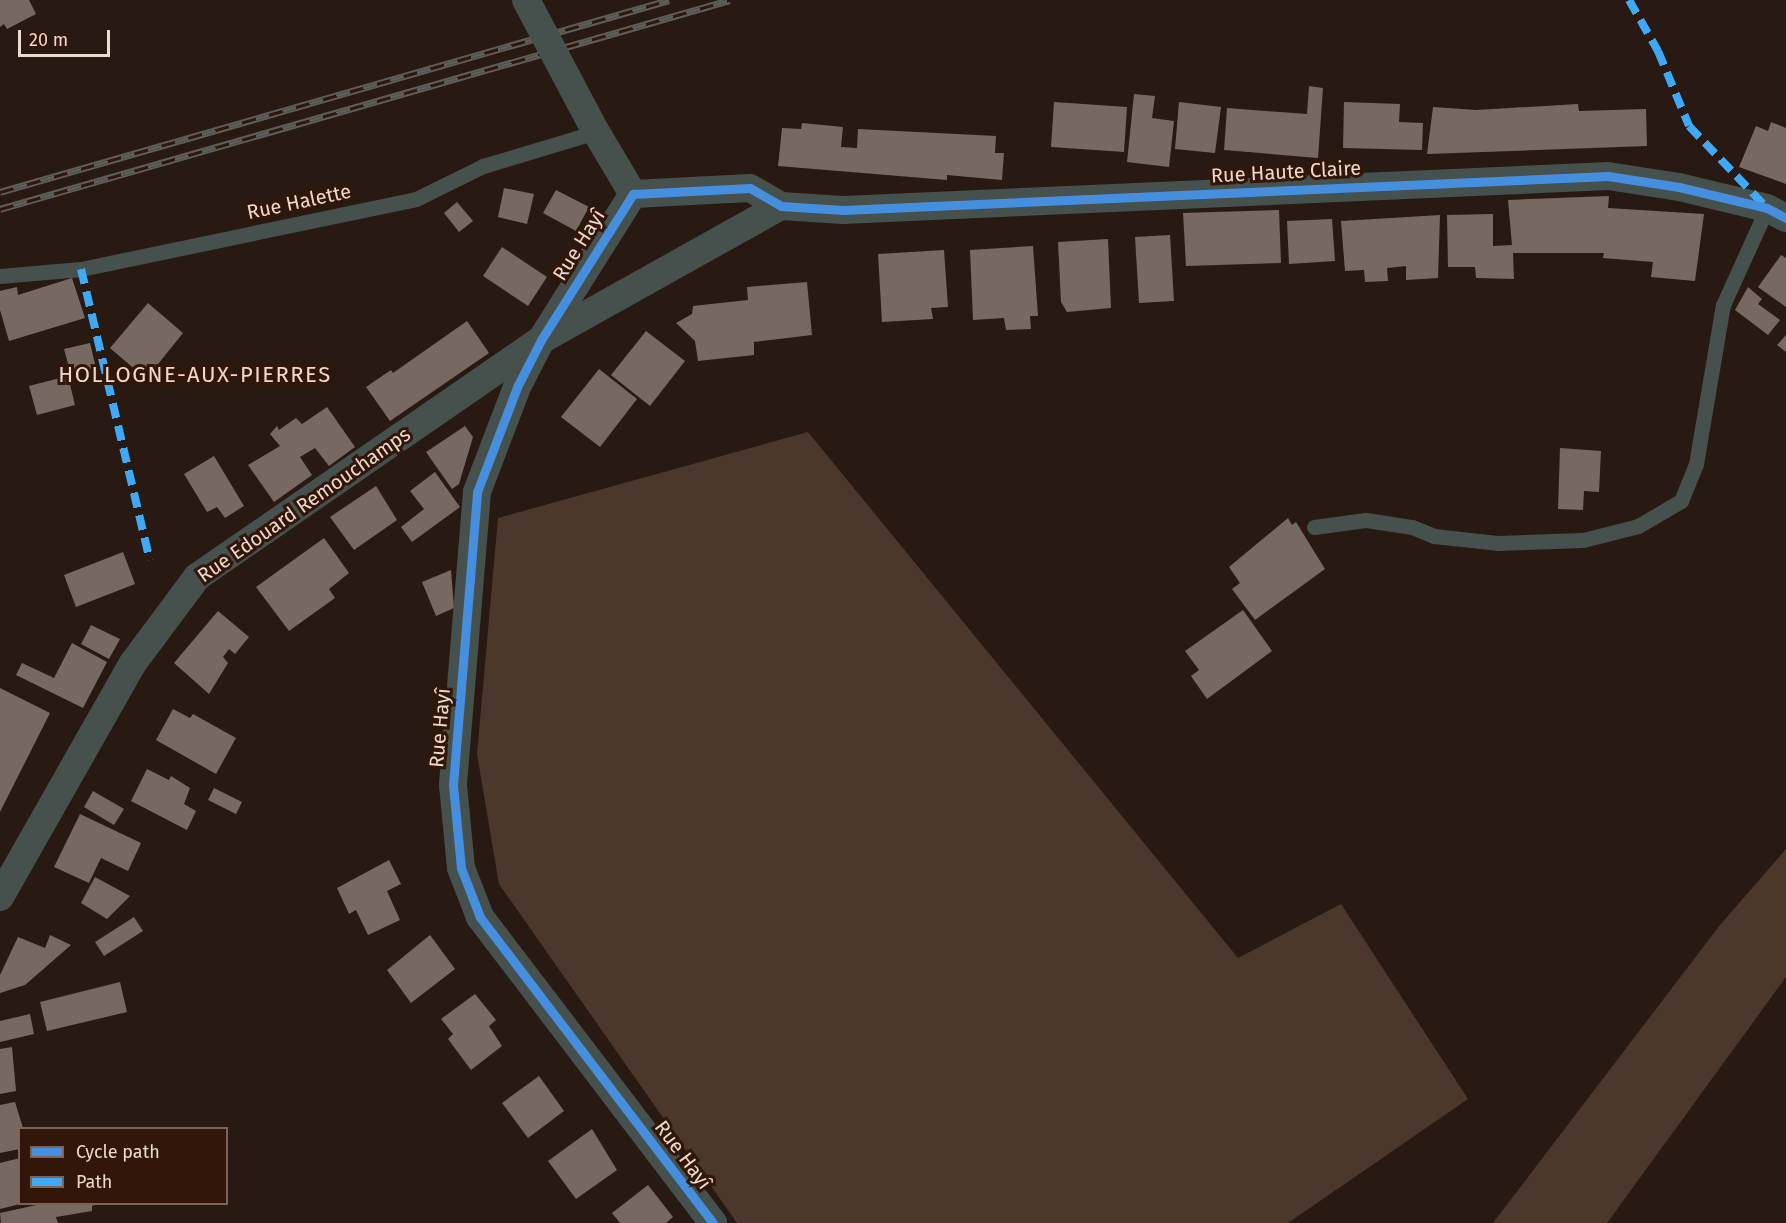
<!DOCTYPE html>
<meta charset="utf-8">
<style>
body{margin:0}
#map{position:relative;width:1786px;height:1223px;overflow:hidden;background:#281a12;font-family:"Fira Sans",sans-serif}
div>[style]{position:absolute}
.green>*{inset:0;background:#4c372d}
.building>*{inset:0;background:#776962}
.service>*{height:15px;margin:-7.5px;padding:0 7.5px;transform-origin:7.5px;border-radius:7.5px;background:#46504c}
.minor>*{height:28px;margin:-14px;padding:0 14px;transform-origin:14px;border-radius:14px;background:#46504c}
.rail>*{height:7px;margin-top:-3.5px;transform-origin:0;background:repeating-linear-gradient(90deg,#311609 0 14px,#5d5e59 0 28px);box-sizing:border-box;border-block:2px solid #5d5e59}
.minor-bridge>*{height:28px;margin:-14px;padding:0 14px;transform-origin:14px;border-radius:14px;background:#46504c}
.quiet>*{height:8px;margin-top:-4px;transform-origin:0;background:repeating-linear-gradient(90deg,#3fa9f5 0 15px,transparent 0 23px)}
.cycleway>*{height:9px;margin:-4.5px;padding:0 4.5px;transform-origin:4.5px;border-radius:4.5px;background:#468fdf}
span{translate:-50% -50%;white-space:nowrap;text-align:center;line-height:1.15;-webkit-text-stroke:6px #311609;paint-order:stroke}
.street-label{font-size:20px;color:#ecd9d0}
.quarter-label{font-size:22px;color:#ecd9d0;letter-spacing:1.5px}
.legend{position:absolute;left:18px;top:1127px;width:210px;height:78px;box-sizing:border-box;background:#311609;border:2px solid #7c6459;margin:0;padding:8px 10px;list-style:none;font-size:18px;color:#ecd9d0}
.legend li{display:flex;align-items:center;gap:12px;height:30px}
.legend b{width:30px;border:2px solid #7c6459}
.scale{position:absolute;left:18px;top:30px;width:92px;height:27px;box-sizing:border-box;border:3px solid #ecd9d0;border-top:0;padding-left:8px;font-size:18px;line-height:21px;white-space:nowrap;color:#ecd9d0;-webkit-text-stroke:4px #311609;paint-order:stroke}
</style>
<div id="map">
<div class="green">
<i style="clip-path:polygon(808px 432px,1238px 958px,1341px 904px,1468px 1099px,1288px 1223px,737px 1223px,499px 884px,477px 754px,498px 518px)"></i>
<i style="clip-path:polygon(1786px 849px,1786px 977px,1607px 1223px,1493px 1223px,1720px 925px)"></i>
</div>
<div class="building">
<i style="clip-path:polygon(0 0,29px 0,36px 14px,7px 29px,4px 24px,0 27px)"></i>
<i style="clip-path:polygon(1309px 86px,1323px 88px,1318px 158px,1224px 150px,1227px 108px,1307px 114px)"></i>
<i style="clip-path:polygon(1134px 94px,1155px 96px,1152px 118px,1174px 121px,1169px 167px,1127px 162px)"></i>
<i style="clip-path:polygon(1054px 102px,1127px 107px,1124px 152px,1051px 147px)"></i>
<i style="clip-path:polygon(1179px 102px,1221px 107px,1215px 153px,1175px 149px)"></i>
<i style="clip-path:polygon(1344px 102px,1400px 104px,1399px 122px,1423px 123px,1422px 150px,1343px 148px)"></i>
<i style="clip-path:polygon(1578px 104px,1579px 111px,1646px 109px,1647px 146px,1427px 154px,1433px 107px,1476px 110px)"></i>
<i style="clip-path:polygon(1771px 122px,1786px 128px,1786px 184px,1739px 167px,1756px 126px,1768px 131px)"></i>
<i style="clip-path:polygon(802px 123px,843px 127px,841px 147px,857px 148px,858px 129px,996px 136px,995px 153px,1004px 153px,1002px 180px,947px 175px,947px 180px,778px 166px,782px 128px,801px 129px)"></i>
<i style="clip-path:polygon(504px 188px,534px 194px,527px 224px,498px 217px)"></i>
<i style="clip-path:polygon(556px 190px,589px 207px,576px 231px,543px 213px)"></i>
<i style="clip-path:polygon(1609px 196px,1608px 208px,1704px 214px,1695px 281px,1651px 277px,1653px 262px,1603px 258px,1604px 253px,1513px 253px,1514px 279px,1476px 278px,1475px 267px,1448px 267px,1447px 215px,1493px 214px,1493px 246px,1512px 245px,1508px 200px)"></i>
<i style="clip-path:polygon(457px 202px,473px 221px,459px 232px,444px 213px)"></i>
<i style="clip-path:polygon(1279px 210px,1281px 263px,1186px 266px,1183px 213px)"></i>
<i style="clip-path:polygon(1440px 215px,1438px 278px,1406px 280px,1406px 266px,1387px 268px,1388px 281px,1365px 282px,1364px 270px,1345px 271px,1341px 221px)"></i>
<i style="clip-path:polygon(1332px 219px,1335px 261px,1289px 264px,1287px 221px)"></i>
<i style="clip-path:polygon(1170px 235px,1174px 301px,1139px 303px,1135px 237px)"></i>
<i style="clip-path:polygon(1108px 239px,1111px 308px,1067px 312px,1061px 302px,1058px 242px)"></i>
<i style="clip-path:polygon(1033px 246px,1038px 316px,1030px 316px,1031px 329px,1006px 330px,1004px 318px,973px 320px,970px 250px)"></i>
<i style="clip-path:polygon(502px 247px,547px 277px,528px 306px,483px 276px)"></i>
<i style="clip-path:polygon(944px 250px,948px 307px,931px 308px,933px 319px,882px 322px,878px 254px)"></i>
<i style="clip-path:polygon(1781px 255px,1786px 258px,1786px 307px,1758px 287px)"></i>
<i style="clip-path:polygon(72px 278px,85px 318px,9px 341px,0 310px,0 291px,17px 287px,18px 295px)"></i>
<i style="clip-path:polygon(807px 282px,812px 335px,754px 342px,754px 355px,698px 361px,695px 341px,676px 323px,692px 314px,693px 306px,748px 300px,747px 287px)"></i>
<i style="clip-path:polygon(1748px 287px,1762px 299px,1758px 304px,1780px 320px,1768px 335px,1735px 310px)"></i>
<i style="clip-path:polygon(148px 303px,183px 333px,146px 379px,110px 348px)"></i>
<i style="clip-path:polygon(467px 321px,489px 353px,390px 421px,366px 387px,391px 370px,393px 373px)"></i>
<i style="clip-path:polygon(646px 331px,685px 361px,650px 406px,611px 375px)"></i>
<i style="clip-path:polygon(1786px 335px,1786px 352px,1777px 345px)"></i>
<i style="clip-path:polygon(90px 343px,96px 368px,71px 375px,64px 349px)"></i>
<i style="clip-path:polygon(599px 369px,637px 399px,600px 447px,561px 417px)"></i>
<i style="clip-path:polygon(68px 376px,75px 405px,37px 415px,29px 386px)"></i>
<i style="clip-path:polygon(327px 407px,355px 447px,329px 466px,315px 448px,300px 457px,312px 475px,274px 502px,248px 465px,280px 446px,270px 434px,277px 426px,279px 430px,296px 418px,302px 424px)"></i>
<i style="clip-path:polygon(465px 426px,473px 437px,459px 484px,452px 489px,426px 452px)"></i>
<i style="clip-path:polygon(1560px 448px,1601px 451px,1599px 492px,1584px 491px,1583px 510px,1558px 509px)"></i>
<i style="clip-path:polygon(214px 456px,244px 506px,225px 518px,217px 507px,207px 512px,184px 474px)"></i>
<i style="clip-path:polygon(435px 472px,460px 507px,412px 542px,401px 527px,424px 509px,410px 491px)"></i>
<i style="clip-path:polygon(376px 486px,397px 520px,354px 550px,330px 517px)"></i>
<i style="clip-path:polygon(1288px 518px,1292px 525px,1296px 522px,1325px 569px,1255px 620px,1232px 589px,1240px 583px,1229px 567px)"></i>
<i style="clip-path:polygon(324px 538px,349px 573px,329px 589px,335px 598px,289px 631px,256px 587px)"></i>
<i style="clip-path:polygon(123px 552px,135px 584px,76px 607px,64px 575px)"></i>
<i style="clip-path:polygon(451px 570px,454px 608px,436px 616px,422px 582px)"></i>
<i style="clip-path:polygon(1243px 610px,1272px 651px,1207px 699px,1191px 676px,1199px 670px,1185px 651px)"></i>
<i style="clip-path:polygon(218px 611px,249px 637px,235px 654px,229px 649px,223px 657px,228px 663px,209px 694px,174px 663px)"></i>
<i style="clip-path:polygon(91px 625px,120px 639px,109px 659px,81px 644px)"></i>
<i style="clip-path:polygon(72px 643px,107px 662px,83px 708px,16px 675px,22px 663px,54px 678px)"></i>
<i style="clip-path:polygon(0 688px,50px 713px,0 812px)"></i>
<i style="clip-path:polygon(173px 709px,190px 718px,193px 714px,236px 738px,216px 774px,156px 740px)"></i>
<i style="clip-path:polygon(147px 769px,169px 780px,171px 776px,190px 788px,184px 804px,196px 811px,187px 830px,131px 801px)"></i>
<i style="clip-path:polygon(214px 788px,242px 802px,236px 814px,208px 800px)"></i>
<i style="clip-path:polygon(93px 791px,124px 809px,114px 825px,84px 807px)"></i>
<i style="clip-path:polygon(80px 814px,141px 843px,128px 871px,101px 858px,89px 883px,54px 867px)"></i>
<i style="clip-path:polygon(389px 860px,401px 884px,387px 891px,400px 920px,368px 935px,356px 910px,349px 914px,337px 888px)"></i>
<i style="clip-path:polygon(95px 877px,130px 896px,107px 919px,81px 903px)"></i>
<i style="clip-path:polygon(134px 917px,143px 931px,104px 956px,95px 942px)"></i>
<i style="clip-path:polygon(50px 935px,71px 945px,25px 985px,0 993px,0 975px,18px 937px,45px 948px)"></i>
<i style="clip-path:polygon(430px 935px,455px 969px,411px 1003px,387px 970px)"></i>
<i style="clip-path:polygon(120px 982px,127px 1012px,47px 1031px,40px 1002px)"></i>
<i style="clip-path:polygon(475px 994px,496px 1020px,489px 1026px,502px 1046px,471px 1070px,448px 1039px,453px 1034px,441px 1019px)"></i>
<i style="clip-path:polygon(30px 1014px,34px 1034px,0 1042px,0 1021px)"></i>
<i style="clip-path:polygon(12px 1047px,16px 1091px,0 1094px,0 1049px)"></i>
<i style="clip-path:polygon(539px 1076px,564px 1111px,528px 1138px,502px 1103px)"></i>
<i style="clip-path:polygon(15px 1102px,23px 1128px,20px 1128px,20px 1149px,0 1153px,0 1105px)"></i>
<i style="clip-path:polygon(592px 1129px,617px 1170px,576px 1199px,548px 1161px)"></i>
<i style="clip-path:polygon(20px 1158px,20px 1204px,0 1209px,0 1163px)"></i>
<i style="clip-path:polygon(648px 1185px,673px 1217px,666px 1223px,620px 1223px,612px 1213px)"></i>
<i style="clip-path:polygon(41px 1204px,97px 1204px,92px 1206px,92px 1211px,56px 1217px,58px 1223px,1px 1223px,0 1213px)"></i>
</div>
<div class="service">
<i style="left:0;top:276px;width:81px;rotate:-4.9deg"></i>
<i style="left:81px;top:269px;width:342px;rotate:-11.8deg"></i>
<i style="left:416px;top:199px;width:75px;rotate:-26.2deg"></i>
<i style="left:483px;top:166px;width:118px;rotate:-16.7deg"></i>
<i style="left:1314px;top:527px;width:52px;rotate:-7.7deg"></i>
<i style="left:1366px;top:520px;width:47px;rotate:8.7deg"></i>
<i style="left:1412px;top:527px;width:24px;rotate:22deg"></i>
<i style="left:1434px;top:536px;width:63px;rotate:6.3deg"></i>
<i style="left:1497px;top:543px;width:86px;rotate:-2deg"></i>
<i style="left:1583px;top:540px;width:57px;rotate:-14.3deg"></i>
<i style="left:1638px;top:526px;width:50px;rotate:-30.2deg"></i>
<i style="left:1681px;top:501px;width:40px;rotate:-68deg"></i>
<i style="left:1696px;top:464px;width:161px;rotate:-80.4deg"></i>
<i style="left:1723px;top:305px;width:107px;rotate:-65.6deg"></i>
</div>
<div class="minor">
<i style="left:596px;top:132px;width:72px;rotate:59.2deg"></i>
<i style="left:633px;top:194px;width:117px;rotate:-2.9deg"></i>
<i style="left:750px;top:188px;width:36px;rotate:30deg"></i>
<i style="left:781px;top:206px;width:62px;rotate:3.7deg"></i>
<i style="left:843px;top:210px;width:766px;rotate:-2.54deg"></i>
<i style="left:1608px;top:176px;width:72px;rotate:8.8deg"></i>
<i style="left:1679px;top:187px;width:90px;rotate:13.4deg"></i>
<i style="left:1767px;top:208px;width:21px;rotate:28deg"></i>
<i style="left:633px;top:194px;width:173px;rotate:122.2deg"></i>
<i style="left:541px;top:340px;width:53px;rotate:117.1deg"></i>
<i style="left:517px;top:387px;width:112px;rotate:110.9deg"></i>
<i style="left:477px;top:492px;width:294px;rotate:94.7deg"></i>
<i style="left:453px;top:785px;width:83px;rotate:84.5deg"></i>
<i style="left:461px;top:868px;width:53px;rotate:68.8deg"></i>
<i style="left:480px;top:917px;width:385px;rotate:52.7deg"></i>
<i style="left:0;top:897px;width:269px;rotate:-60.4deg"></i>
<i style="left:133px;top:663px;width:107px;rotate:-53.3deg"></i>
<i style="left:197px;top:577px;width:418px;rotate:-34.6deg"></i>
<i style="left:541px;top:340px;width:275px;rotate:-29.2deg"></i>
</div>
<div class="rail">
<i style="left:0;top:192px;width:696px;rotate:-16.01deg"></i>
<i style="left:0;top:209px;width:759px;rotate:-15.98deg"></i>
</div>
<div class="minor-bridge">
<i style="left:526px;top:0;width:149px;rotate:62.1deg"></i>
</div>
<div class="quiet">
<i style="left:1629px;top:0;width:59px;rotate:60.4deg"></i>
<i style="left:1658px;top:51px;width:81px;rotate:67.5deg"></i>
<i style="left:1689px;top:126px;width:109px;rotate:46.5deg"></i>
<i style="left:81px;top:269px;width:299px;rotate:76.7deg"></i>
</div>
<div class="cycleway">
<i style="left:713px;top:1223px;width:385px;rotate:-127.3deg"></i>
<i style="left:480px;top:917px;width:53px;rotate:-111.2deg"></i>
<i style="left:461px;top:868px;width:83px;rotate:-95.5deg"></i>
<i style="left:453px;top:785px;width:294px;rotate:-85.3deg"></i>
<i style="left:477px;top:492px;width:112px;rotate:-69.1deg"></i>
<i style="left:517px;top:387px;width:53px;rotate:-62.9deg"></i>
<i style="left:541px;top:340px;width:173px;rotate:-57.8deg"></i>
<i style="left:633px;top:194px;width:117px;rotate:-2.9deg"></i>
<i style="left:750px;top:188px;width:36px;rotate:30deg"></i>
<i style="left:781px;top:206px;width:62px;rotate:3.7deg"></i>
<i style="left:843px;top:210px;width:766px;rotate:-2.54deg"></i>
<i style="left:1608px;top:176px;width:72px;rotate:8.8deg"></i>
<i style="left:1679px;top:187px;width:90px;rotate:13.4deg"></i>
<i style="left:1767px;top:208px;width:21px;rotate:28deg"></i>
</div>
<div class="street-label">
<span style="left:1286px;top:172px;rotate:-3deg">Rue Haute Claire</span>
<span style="left:299px;top:202px;rotate:-12deg">Rue Halette</span>
<span style="left:579px;top:245px;rotate:-58deg">Rue Hayî</span>
<span style="left:304px;top:505px;rotate:-35deg">Rue Edouard Remouchamps</span>
<span style="left:440px;top:728px;rotate:-85deg">Rue Hayî</span>
<span style="left:683px;top:1155px;rotate:53deg">Rue Hayî</span>
</div>
<div class="quarter-label">
<span style="left:195px;top:375px">HOLLOGNE-AUX-PIERRES</span>
</div>
<ul class="legend">
<li><b style="height:8px;background:#468fdf"></b>Cycle path</li>
<li><b style="height:8px;background:#3fa9f5"></b>Path</li>
</ul>
<div class="scale">20 m</div>
</div>
